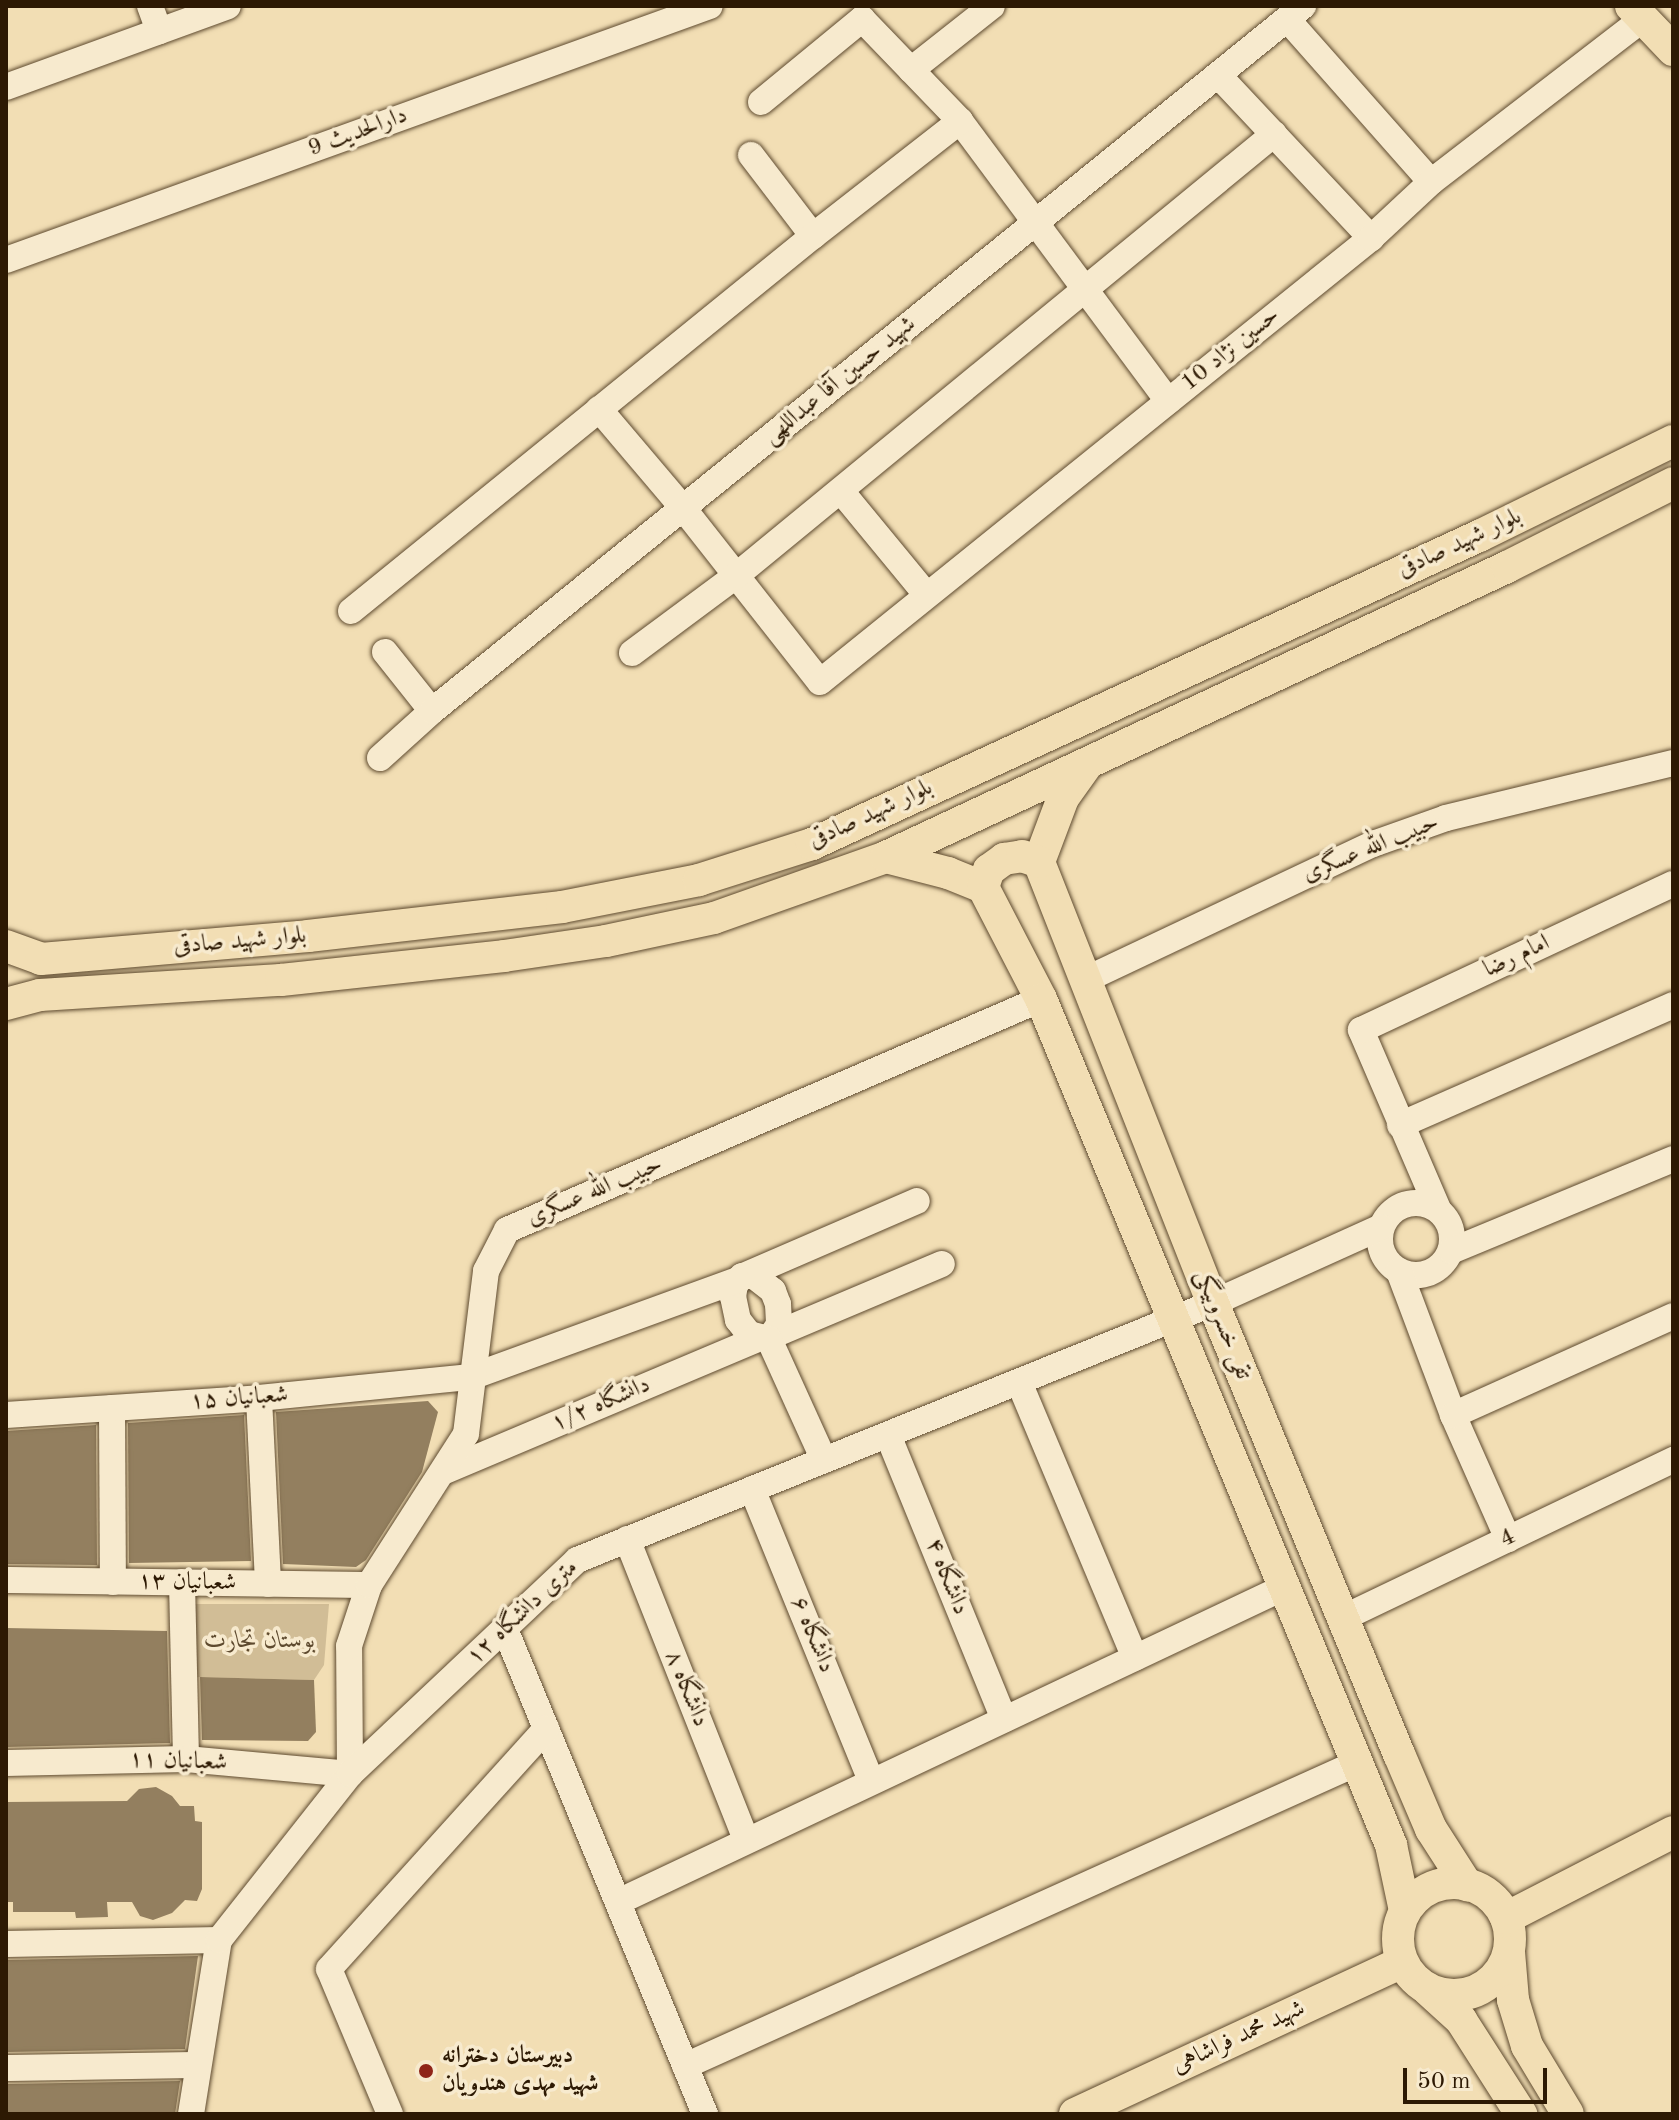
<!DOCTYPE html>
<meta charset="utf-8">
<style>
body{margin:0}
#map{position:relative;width:1679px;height:2120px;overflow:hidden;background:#f2deb4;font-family:"Old Standard TT",Amiri,serif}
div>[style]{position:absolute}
.green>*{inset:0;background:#d1bd96}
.building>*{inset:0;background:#937f5f}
.roads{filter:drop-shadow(0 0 2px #5e4a2f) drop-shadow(0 0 2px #5e4a2f)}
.minor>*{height:26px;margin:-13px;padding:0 13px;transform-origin:13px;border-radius:13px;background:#f7eace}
.minor>.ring{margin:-13px;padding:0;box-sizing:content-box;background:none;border:26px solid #f7eace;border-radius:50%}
.major>*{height:32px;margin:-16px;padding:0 16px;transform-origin:16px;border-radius:16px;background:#f2deb4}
.major>.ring{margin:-16px;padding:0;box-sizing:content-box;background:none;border:32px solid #f2deb4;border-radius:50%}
.dots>*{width:22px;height:22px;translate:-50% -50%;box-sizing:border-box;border:4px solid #f7eace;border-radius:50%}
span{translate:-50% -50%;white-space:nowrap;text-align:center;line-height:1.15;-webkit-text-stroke:7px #f7eace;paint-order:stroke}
.street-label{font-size:24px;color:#2d1903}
.park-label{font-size:24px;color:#5e4a2f;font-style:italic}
.poi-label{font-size:24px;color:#2d1903;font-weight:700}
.left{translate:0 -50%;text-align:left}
.frame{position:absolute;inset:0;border:8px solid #2d1903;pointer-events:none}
.scale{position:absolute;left:1403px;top:2068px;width:144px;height:36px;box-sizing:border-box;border:4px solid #2d1903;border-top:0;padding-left:10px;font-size:24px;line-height:28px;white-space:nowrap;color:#2d1903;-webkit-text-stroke:6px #f7eace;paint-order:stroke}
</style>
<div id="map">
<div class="green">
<i style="clip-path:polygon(192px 1604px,329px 1604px,324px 1665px,314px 1680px,195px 1677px)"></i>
</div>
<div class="building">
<i style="clip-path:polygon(428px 1401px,438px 1412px,422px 1472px,366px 1560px,356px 1567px,283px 1564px,276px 1412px)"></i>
<i style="clip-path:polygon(244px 1415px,251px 1561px,129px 1563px,128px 1423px)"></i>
<i style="clip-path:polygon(96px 1425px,97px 1565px,6px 1564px,6px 1431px)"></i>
<i style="clip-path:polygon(6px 1628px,167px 1631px,170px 1743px,6px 1747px)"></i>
<i style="clip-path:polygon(200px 1677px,314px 1680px,316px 1732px,308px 1741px,202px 1740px)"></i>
<i style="clip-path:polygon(156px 1787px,172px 1796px,180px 1806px,194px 1806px,195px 1821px,202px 1822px,202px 1889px,197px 1901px,185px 1900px,172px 1913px,153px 1920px,140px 1916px,132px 1902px,107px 1902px,108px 1917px,76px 1918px,75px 1912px,13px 1912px,13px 1902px,6px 1902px,6px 1802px,127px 1801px,139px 1789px)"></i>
<i style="clip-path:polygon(198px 1956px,185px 2049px,6px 2052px,6px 1960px)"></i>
<i style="clip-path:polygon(180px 2081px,175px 2114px,6px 2114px,6px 2084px)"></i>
</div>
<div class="roads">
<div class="minor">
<i style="left:150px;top:6px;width:27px;rotate:70deg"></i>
<i style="left:1287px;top:19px;width:217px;rotate:48.5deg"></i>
<i style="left:911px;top:70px;width:103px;rotate:-38.3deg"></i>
<i style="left:1218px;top:75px;width:224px;rotate:46.8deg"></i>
<i style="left:6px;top:87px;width:236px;rotate:-20deg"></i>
<i style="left:761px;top:102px;width:131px;rotate:-39.4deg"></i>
<i style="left:862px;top:19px;width:141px;rotate:46.1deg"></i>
<i style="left:960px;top:121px;width:349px;rotate:53.4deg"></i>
<i style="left:751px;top:155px;width:102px;rotate:52.6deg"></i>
<i style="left:6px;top:260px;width:748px;rotate:-19.84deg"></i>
<i style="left:599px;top:409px;width:130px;rotate:49.7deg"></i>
<i style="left:683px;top:508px;width:221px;rotate:51.8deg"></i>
<i style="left:820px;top:682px;width:708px;rotate:-38.86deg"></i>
<i style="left:1371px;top:238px;width:82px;rotate:-43deg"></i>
<i style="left:1431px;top:182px;width:267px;rotate:-37.6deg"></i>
<i style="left:841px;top:491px;width:134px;rotate:50.5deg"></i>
<i style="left:351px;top:611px;width:595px;rotate:-39.07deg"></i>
<i style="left:813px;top:236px;width:187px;rotate:-38deg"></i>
<i style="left:385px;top:652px;width:75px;rotate:51.5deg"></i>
<i style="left:632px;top:653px;width:131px;rotate:-36.6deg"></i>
<i style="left:737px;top:575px;width:695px;rotate:-39.39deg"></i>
<i style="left:380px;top:758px;width:70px;rotate:-42.1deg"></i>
<i style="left:432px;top:711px;width:1121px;rotate:-38.99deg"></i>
<i style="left:1085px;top:980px;width:318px;rotate:-25.3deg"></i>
<i style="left:1373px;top:844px;width:77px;rotate:-19.6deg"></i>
<i style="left:1446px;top:818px;width:234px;rotate:-13.6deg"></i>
<i style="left:1400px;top:1125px;width:298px;rotate:-23.7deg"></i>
<i class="ring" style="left:1380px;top:1203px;width:46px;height:46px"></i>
<i style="left:1438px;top:1209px;width:195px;rotate:-113.3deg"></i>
<i style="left:1361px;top:1030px;width:344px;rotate:-25.1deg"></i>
<i style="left:1451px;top:1251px;width:240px;rotate:-22.5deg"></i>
<i style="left:1399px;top:1271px;width:154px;rotate:69.4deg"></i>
<i style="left:1453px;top:1415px;width:136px;rotate:66.1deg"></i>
<i style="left:746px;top:1275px;width:186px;rotate:-23.4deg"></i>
<i style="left:742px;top:1276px;width:12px"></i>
<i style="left:754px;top:1276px;width:24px;rotate:38deg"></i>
<i style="left:773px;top:1291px;width:14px;rotate:69deg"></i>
<i style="left:778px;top:1304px;width:21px;rotate:87deg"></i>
<i style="left:779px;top:1325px;width:17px;rotate:126deg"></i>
<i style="left:769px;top:1339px;width:21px;rotate:-166deg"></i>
<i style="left:749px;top:1334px;width:18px;rotate:-128deg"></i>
<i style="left:738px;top:1320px;width:24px;rotate:-102deg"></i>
<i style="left:733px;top:1297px;width:12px;rotate:-81deg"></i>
<i style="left:735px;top:1285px;width:11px;rotate:-52deg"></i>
<i style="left:776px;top:1334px;width:180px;rotate:-22.9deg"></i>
<i style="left:769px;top:1339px;width:133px;rotate:65.6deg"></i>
<i style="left:1019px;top:1382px;width:299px;rotate:67.2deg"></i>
<i style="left:259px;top:1398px;width:186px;rotate:87.2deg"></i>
<i style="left:112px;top:1408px;width:174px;rotate:89.7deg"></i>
<i style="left:6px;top:1415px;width:254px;rotate:-3.8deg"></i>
<i style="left:259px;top:1398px;width:213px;rotate:-5.7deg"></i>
<i style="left:471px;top:1377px;width:283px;rotate:-20deg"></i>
<i style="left:1453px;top:1415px;width:241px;rotate:-24.2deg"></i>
<i style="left:888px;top:1435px;width:307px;rotate:67.8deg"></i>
<i style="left:445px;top:1471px;width:340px;rotate:-22.9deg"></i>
<i style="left:752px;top:1489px;width:315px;rotate:67.8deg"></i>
<i style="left:627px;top:1539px;width:324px;rotate:68.4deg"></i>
<i style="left:6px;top:1580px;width:363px;rotate:0.8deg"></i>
<i style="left:182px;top:1582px;width:177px;rotate:88.7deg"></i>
<i style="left:1343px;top:1618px;width:366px;rotate:-25.6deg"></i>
<i style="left:505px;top:1629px;width:525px;rotate:67.59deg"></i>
<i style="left:6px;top:1763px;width:180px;rotate:-1.3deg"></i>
<i style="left:186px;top:1759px;width:165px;rotate:5.2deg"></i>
<i style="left:350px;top:1774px;width:128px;rotate:-90.4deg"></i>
<i style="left:349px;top:1646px;width:64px;rotate:-71.8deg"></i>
<i style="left:369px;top:1585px;width:179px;rotate:-57.3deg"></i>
<i style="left:466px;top:1434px;width:164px;rotate:-83deg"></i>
<i style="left:486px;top:1271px;width:46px;rotate:-62.9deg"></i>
<i style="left:507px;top:1230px;width:582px;rotate:-23.39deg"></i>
<i style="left:618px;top:1902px;width:738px;rotate:-25.28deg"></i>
<i style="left:6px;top:1944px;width:213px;rotate:-1.1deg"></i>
<i style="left:685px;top:2066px;width:737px;rotate:-24.27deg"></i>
<i style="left:6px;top:2068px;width:190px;rotate:-0.9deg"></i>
<i style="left:191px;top:2114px;width:176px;rotate:-80.9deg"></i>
<i style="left:219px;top:1940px;width:211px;rotate:-51.7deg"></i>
<i style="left:350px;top:1774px;width:312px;rotate:-43.3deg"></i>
<i style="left:577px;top:1560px;width:686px;rotate:-22deg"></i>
<i style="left:1213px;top:1303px;width:184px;rotate:-24.3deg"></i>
<i style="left:390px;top:2114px;width:157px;rotate:-112.8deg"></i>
<i style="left:329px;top:1969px;width:324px;rotate:-47.9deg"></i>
</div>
<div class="major">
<i style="left:1631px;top:6px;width:61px;rotate:46.3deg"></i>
<i style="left:1088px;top:763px;width:43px;rotate:125.5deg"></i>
<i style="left:1063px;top:798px;width:68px;rotate:110.6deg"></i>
<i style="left:1039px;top:862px;width:474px;rotate:68.5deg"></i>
<i style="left:1213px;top:1303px;width:488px;rotate:67.6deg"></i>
<i style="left:1399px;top:1754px;width:82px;rotate:66.9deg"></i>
<i style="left:1431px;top:1829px;width:67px;rotate:57.3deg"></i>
<i style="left:886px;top:857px;width:64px;rotate:14.5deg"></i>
<i style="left:948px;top:873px;width:38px;rotate:22deg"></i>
<i style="left:983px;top:887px;width:126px;rotate:62.6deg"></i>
<i style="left:1041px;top:999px;width:916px;rotate:67.52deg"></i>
<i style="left:1391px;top:1845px;width:67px;rotate:78deg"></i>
<i style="left:983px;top:887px;width:18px;rotate:-71deg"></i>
<i style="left:989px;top:870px;width:19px;rotate:-36deg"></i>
<i style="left:1004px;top:859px;width:18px;rotate:-9deg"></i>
<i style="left:1022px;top:856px;width:18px;rotate:19deg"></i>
<i style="left:6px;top:946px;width:37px;rotate:20deg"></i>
<i style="left:41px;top:959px;width:268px;rotate:-4.9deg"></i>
<i style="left:308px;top:936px;width:256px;rotate:-6.5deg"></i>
<i style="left:562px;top:907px;width:140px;rotate:-11.1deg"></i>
<i style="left:699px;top:880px;width:119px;rotate:-17.7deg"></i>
<i style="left:812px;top:844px;width:735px;rotate:-24.79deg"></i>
<i style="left:1479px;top:536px;width:216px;rotate:-26.1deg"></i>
<i style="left:6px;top:1004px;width:35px;rotate:-15deg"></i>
<i style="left:40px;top:995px;width:241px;rotate:-3.6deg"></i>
<i style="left:281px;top:980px;width:224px;rotate:-6.1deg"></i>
<i style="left:504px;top:956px;width:103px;rotate:-8.4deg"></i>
<i style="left:606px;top:941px;width:110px;rotate:-12deg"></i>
<i style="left:714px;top:918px;width:182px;rotate:-19.5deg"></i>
<i style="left:886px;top:857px;width:685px;rotate:-25.03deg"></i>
<i style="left:1507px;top:567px;width:186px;rotate:-26.8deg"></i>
<i class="ring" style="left:1398px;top:1883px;width:80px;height:80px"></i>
<i style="left:1506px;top:1918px;width:188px;rotate:-27.2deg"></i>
<i style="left:1509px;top:1952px;width:48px;rotate:85.2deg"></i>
<i style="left:1513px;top:2000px;width:48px;rotate:73.1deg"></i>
<i style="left:1527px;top:2046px;width:79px;rotate:58.9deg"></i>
<i style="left:1428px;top:1990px;width:45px;rotate:42.3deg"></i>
<i style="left:1461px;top:2020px;width:112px;rotate:57.4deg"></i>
<i style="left:1075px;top:2114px;width:361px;rotate:-24.9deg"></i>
</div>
</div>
<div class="dots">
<i style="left:426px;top:2071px;background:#8f2418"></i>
</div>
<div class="street-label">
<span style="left:358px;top:133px;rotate:-20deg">دارالحدیث 9</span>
<span style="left:1231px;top:350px;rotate:-39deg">حسین نژاد 10</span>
<span style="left:840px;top:381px;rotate:-39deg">شهید حسین آقا عبداللهی</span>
<span style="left:1460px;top:544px;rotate:-25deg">بلوار شهید صادقی</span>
<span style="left:871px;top:815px;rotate:-25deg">بلوار شهید صادقی</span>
<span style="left:1371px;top:849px;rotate:-22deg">حبیب الله عسگری</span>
<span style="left:240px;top:942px;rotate:-5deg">بلوار شهید صادقی</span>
<span style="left:1517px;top:957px;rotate:-25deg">امام رضا</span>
<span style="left:595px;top:1192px;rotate:-23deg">حبیب الله عسگری</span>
<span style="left:1222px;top:1325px;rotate:68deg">تقی خسروبیگی</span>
<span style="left:239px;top:1399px;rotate:-4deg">شعبانیان ۱۵</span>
<span style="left:601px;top:1405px;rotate:-23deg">دانشگاه ۱/۲</span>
<span style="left:1508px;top:1539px;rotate:-26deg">4</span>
<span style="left:946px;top:1577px;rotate:68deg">دانشگاه ۴</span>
<span style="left:187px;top:1583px;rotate:1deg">شعبانیان ۱۳</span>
<span style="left:523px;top:1613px;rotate:-43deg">۱۲ متری دانشگاه</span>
<span style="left:812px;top:1635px;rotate:68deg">دانشگاه ۶</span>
<span style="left:686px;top:1689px;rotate:68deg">دانشگاه ۸</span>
<span style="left:178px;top:1762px;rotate:2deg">شعبانیان ۱۱</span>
<span style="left:1239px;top:2038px;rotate:-25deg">شهید محمد فراشاهی</span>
</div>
<div class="park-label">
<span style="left:260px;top:1642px">بوستان تجارت</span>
</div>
<div class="poi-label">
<span class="left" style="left:442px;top:2071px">دبیرستان دخترانه<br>شهید مهدی هندویان</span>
</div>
<div class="frame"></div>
<div class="scale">50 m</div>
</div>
